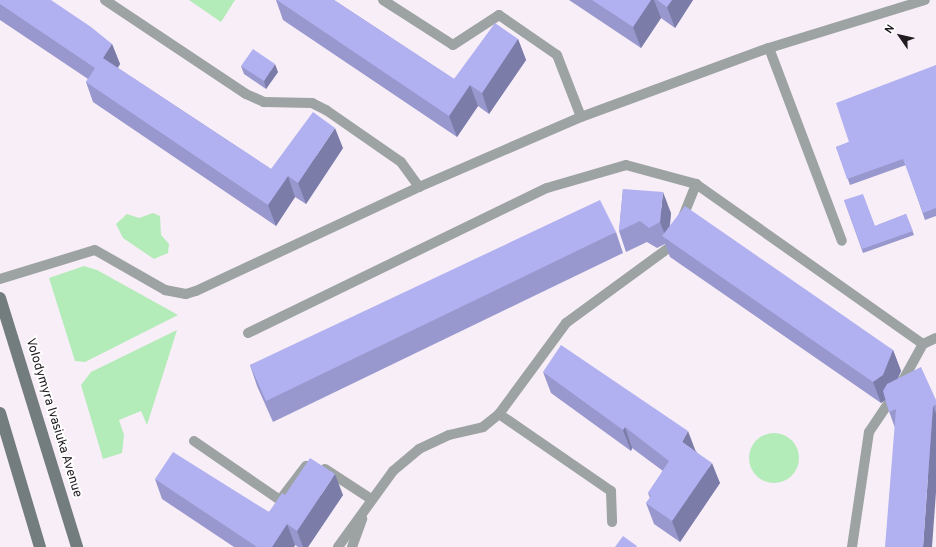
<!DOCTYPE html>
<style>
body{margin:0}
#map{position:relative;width:936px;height:547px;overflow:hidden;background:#f8eef7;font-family:Overpass,sans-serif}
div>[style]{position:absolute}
.green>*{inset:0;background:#b3ebb9}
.round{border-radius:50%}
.lane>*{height:10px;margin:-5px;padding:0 5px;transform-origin:5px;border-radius:5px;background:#9da3a3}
.secondary>*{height:12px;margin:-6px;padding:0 6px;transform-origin:6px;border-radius:6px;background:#747d7d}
.wall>*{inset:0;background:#9898cf}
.shaded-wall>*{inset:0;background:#7c7ca9}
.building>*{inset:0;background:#b1b1f1}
span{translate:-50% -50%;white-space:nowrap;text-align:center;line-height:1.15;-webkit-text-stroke:3.5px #fff;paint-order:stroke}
.street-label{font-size:13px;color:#1f1b1f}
.north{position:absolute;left:880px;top:16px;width:40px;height:40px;-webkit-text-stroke:3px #fff;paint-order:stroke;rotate:304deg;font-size:11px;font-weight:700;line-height:16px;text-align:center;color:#1f1b1f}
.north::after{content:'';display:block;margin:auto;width:14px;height:18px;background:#1f1b1f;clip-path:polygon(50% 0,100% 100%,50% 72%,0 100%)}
</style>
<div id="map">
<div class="green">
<i style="clip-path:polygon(189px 0,235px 0,221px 22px)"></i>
<i style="clip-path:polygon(153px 213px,160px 216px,161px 235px,169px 244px,168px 253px,154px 259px,123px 238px,116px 224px,127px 214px,139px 218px)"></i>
<i style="clip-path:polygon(84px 266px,97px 270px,178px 315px,85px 362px,75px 361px,49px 278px)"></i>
<i style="clip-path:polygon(177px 330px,147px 425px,141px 411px,119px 420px,124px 435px,122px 453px,103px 459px,81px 385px,91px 372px)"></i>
<i class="round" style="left:749px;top:433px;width:50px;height:50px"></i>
</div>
<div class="lane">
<i style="left:105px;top:0;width:169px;rotate:33.7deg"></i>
<i style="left:246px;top:94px;width:20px;rotate:24deg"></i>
<i style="left:264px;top:102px;width:48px;rotate:1.2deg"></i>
<i style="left:312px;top:103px;width:16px;rotate:27deg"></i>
<i style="left:326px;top:110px;width:91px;rotate:34.7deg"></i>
<i style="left:401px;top:162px;width:31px;rotate:54deg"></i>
<i style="left:383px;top:0;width:83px;rotate:32.7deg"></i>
<i style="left:453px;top:45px;width:55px;rotate:-33.1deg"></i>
<i style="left:499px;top:15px;width:70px;rotate:34.6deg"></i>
<i style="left:557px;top:55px;width:66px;rotate:68.8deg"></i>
<i style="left:769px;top:48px;width:206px;rotate:69.3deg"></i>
<i style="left:682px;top:219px;width:38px;rotate:-68deg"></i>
<i style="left:0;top:279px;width:99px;rotate:-17deg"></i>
<i style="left:95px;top:250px;width:81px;rotate:29.7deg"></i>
<i style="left:165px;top:290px;width:21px;rotate:11deg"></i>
<i style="left:186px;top:294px;width:10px;rotate:-17deg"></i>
<i style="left:196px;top:291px;width:246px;rotate:-25deg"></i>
<i style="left:419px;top:187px;width:176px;rotate:-23.4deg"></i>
<i style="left:581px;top:117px;width:200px;rotate:-20.2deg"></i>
<i style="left:769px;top:48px;width:163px;rotate:-17.1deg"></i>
<i style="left:248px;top:333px;width:332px;rotate:-25.9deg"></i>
<i style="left:547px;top:188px;width:82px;rotate:-16.2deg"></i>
<i style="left:626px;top:165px;width:73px;rotate:15.2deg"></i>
<i style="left:696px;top:184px;width:278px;rotate:35.2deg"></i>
<i style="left:923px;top:344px;width:14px;rotate:-25deg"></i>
<i style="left:902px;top:382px;width:43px;rotate:-61.1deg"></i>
<i style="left:499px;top:414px;width:136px;rotate:34.5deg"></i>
<i style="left:611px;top:491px;width:31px;rotate:88deg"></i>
<i style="left:194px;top:441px;width:104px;rotate:34.5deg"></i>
<i style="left:280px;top:500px;width:43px;rotate:-52.6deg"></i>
<i style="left:325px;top:469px;width:55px;rotate:33.1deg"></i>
<i style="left:338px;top:547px;width:94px;rotate:-54.1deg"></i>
<i style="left:393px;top:471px;width:34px;rotate:-40deg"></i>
<i style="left:419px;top:449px;width:33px;rotate:-25deg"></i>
<i style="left:449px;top:435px;width:35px;rotate:-13deg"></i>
<i style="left:483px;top:427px;width:21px;rotate:-39deg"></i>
<i style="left:499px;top:414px;width:113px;rotate:-53.6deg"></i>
<i style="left:566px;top:323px;width:125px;rotate:-36.2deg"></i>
<i style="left:352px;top:547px;width:30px;rotate:-70deg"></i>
<i style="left:852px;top:547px;width:116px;rotate:-81.6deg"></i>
<i style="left:869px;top:432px;width:36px;rotate:-56deg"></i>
</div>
<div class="secondary">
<i style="left:0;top:298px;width:261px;rotate:72.8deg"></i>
<i style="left:0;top:413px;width:140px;rotate:73.4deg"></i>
</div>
<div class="wall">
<i style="clip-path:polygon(0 0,112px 44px,120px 64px,118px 68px,271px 169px,343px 148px,306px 204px,295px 197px,276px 226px,93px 102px,86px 82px,88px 79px,0 20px)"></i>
<i style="clip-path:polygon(276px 0,334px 0,454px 79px,518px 39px,526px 60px,489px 114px,478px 106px,457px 137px,283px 20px)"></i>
<i style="clip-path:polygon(569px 0,693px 0,675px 28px,661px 18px,641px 48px)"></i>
<i style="clip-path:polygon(936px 65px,936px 216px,925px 220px,906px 165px,850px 185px,836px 147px,849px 142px)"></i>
<i style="clip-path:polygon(241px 66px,278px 72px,266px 89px,244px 74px)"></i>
<i style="clip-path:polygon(623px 189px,671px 213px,670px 226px,893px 350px,901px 371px,897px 379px,936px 400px,936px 492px,895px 428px,885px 400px,881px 403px,670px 257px,665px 244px,657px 248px,647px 242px,626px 252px,619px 231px)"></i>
<i style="clip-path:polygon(844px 200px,875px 226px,906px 214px,914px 235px,863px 253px)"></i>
<i style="clip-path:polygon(616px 232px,623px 253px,273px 422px,257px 386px,250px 365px)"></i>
<i style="clip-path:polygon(543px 372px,696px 451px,720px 483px,680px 542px,654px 524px,646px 503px,650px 498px,648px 493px,663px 471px,632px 448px,631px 451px,551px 393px)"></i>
<i style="clip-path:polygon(155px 479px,269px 512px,285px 495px,343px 495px,308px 547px,298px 547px,295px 545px,294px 547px,234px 547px,162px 499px)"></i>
</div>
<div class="shaded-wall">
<i style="clip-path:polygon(651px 0,654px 0,661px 18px,641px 48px,633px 27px)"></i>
<i style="clip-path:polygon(672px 0,693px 0,675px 28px,667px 7px)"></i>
<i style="clip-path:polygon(518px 39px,526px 60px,489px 114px,482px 93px)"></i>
<i style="clip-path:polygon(112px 44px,120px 64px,110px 78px,103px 58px)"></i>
<i style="clip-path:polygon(275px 64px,278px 72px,266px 89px,264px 81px)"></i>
<i style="clip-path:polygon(470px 85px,478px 106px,457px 137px,449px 116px)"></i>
<i style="clip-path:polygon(335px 128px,343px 148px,306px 204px,298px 183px)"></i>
<i style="clip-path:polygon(288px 176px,295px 197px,276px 226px,268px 205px)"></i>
<i style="clip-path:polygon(663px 192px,671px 213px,668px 241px,667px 240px,660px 222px)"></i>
<i style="clip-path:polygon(893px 350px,901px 371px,891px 396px,881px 403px,873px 382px)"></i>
<i style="clip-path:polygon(933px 406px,936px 414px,936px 492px,932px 547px,923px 547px)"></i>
<i style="clip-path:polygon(625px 427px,632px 448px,631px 451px,623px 430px)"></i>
<i style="clip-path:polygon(688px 431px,696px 452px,682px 442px)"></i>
<i style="clip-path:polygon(712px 463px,720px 483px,680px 542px,672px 521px)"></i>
<i style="clip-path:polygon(335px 474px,343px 495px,308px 547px,303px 547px,297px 531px)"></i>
<i style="clip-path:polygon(287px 524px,295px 545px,294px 547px,272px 547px)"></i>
</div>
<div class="building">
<i style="clip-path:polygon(0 0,51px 0,91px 27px,112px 44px,103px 58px,271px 169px,313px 112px,335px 128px,298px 183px,288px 176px,268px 205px,86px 82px,95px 68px,0 4px)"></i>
<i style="clip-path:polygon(277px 0,334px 0,454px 79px,495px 23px,518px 39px,482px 93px,470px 85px,449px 116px)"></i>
<i style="clip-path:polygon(592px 0,651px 0,633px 27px)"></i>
<i style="clip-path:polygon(657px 0,672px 0,667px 7px)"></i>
<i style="clip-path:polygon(253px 49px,275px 64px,264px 81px,241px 66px)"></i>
<i style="clip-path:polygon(936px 65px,936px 208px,923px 213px,903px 159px,847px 179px,836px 147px,849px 142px,836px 103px)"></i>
<i style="clip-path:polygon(623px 189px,663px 192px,660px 222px,649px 228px,640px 221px,619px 231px)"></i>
<i style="clip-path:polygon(863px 194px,875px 226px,906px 214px,913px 231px,862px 249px,844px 200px)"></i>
<i style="clip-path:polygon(600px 200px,616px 232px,266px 401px,250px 365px)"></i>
<i style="clip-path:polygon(685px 206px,893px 350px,883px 375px,873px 382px,662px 236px)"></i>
<i style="clip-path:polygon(561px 345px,688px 431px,682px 442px,712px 463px,672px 521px,646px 503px,651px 496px,648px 493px,669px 461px,625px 427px,623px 430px,543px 372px)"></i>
<i style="clip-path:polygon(921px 367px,936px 400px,936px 405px,933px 406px,923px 547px,885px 547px,896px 409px,889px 412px,883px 391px,887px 384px)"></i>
<i style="clip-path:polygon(173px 452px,269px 512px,282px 493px,285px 495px,310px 458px,335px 474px,297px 531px,287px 524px,272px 547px,257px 547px,155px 479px)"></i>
<i style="clip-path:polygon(623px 536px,637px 546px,636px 547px,615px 547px)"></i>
</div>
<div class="street-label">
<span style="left:53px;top:418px;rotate:73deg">Volodymyra Ivasiuka Avenue</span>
</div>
<div class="north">N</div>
</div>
